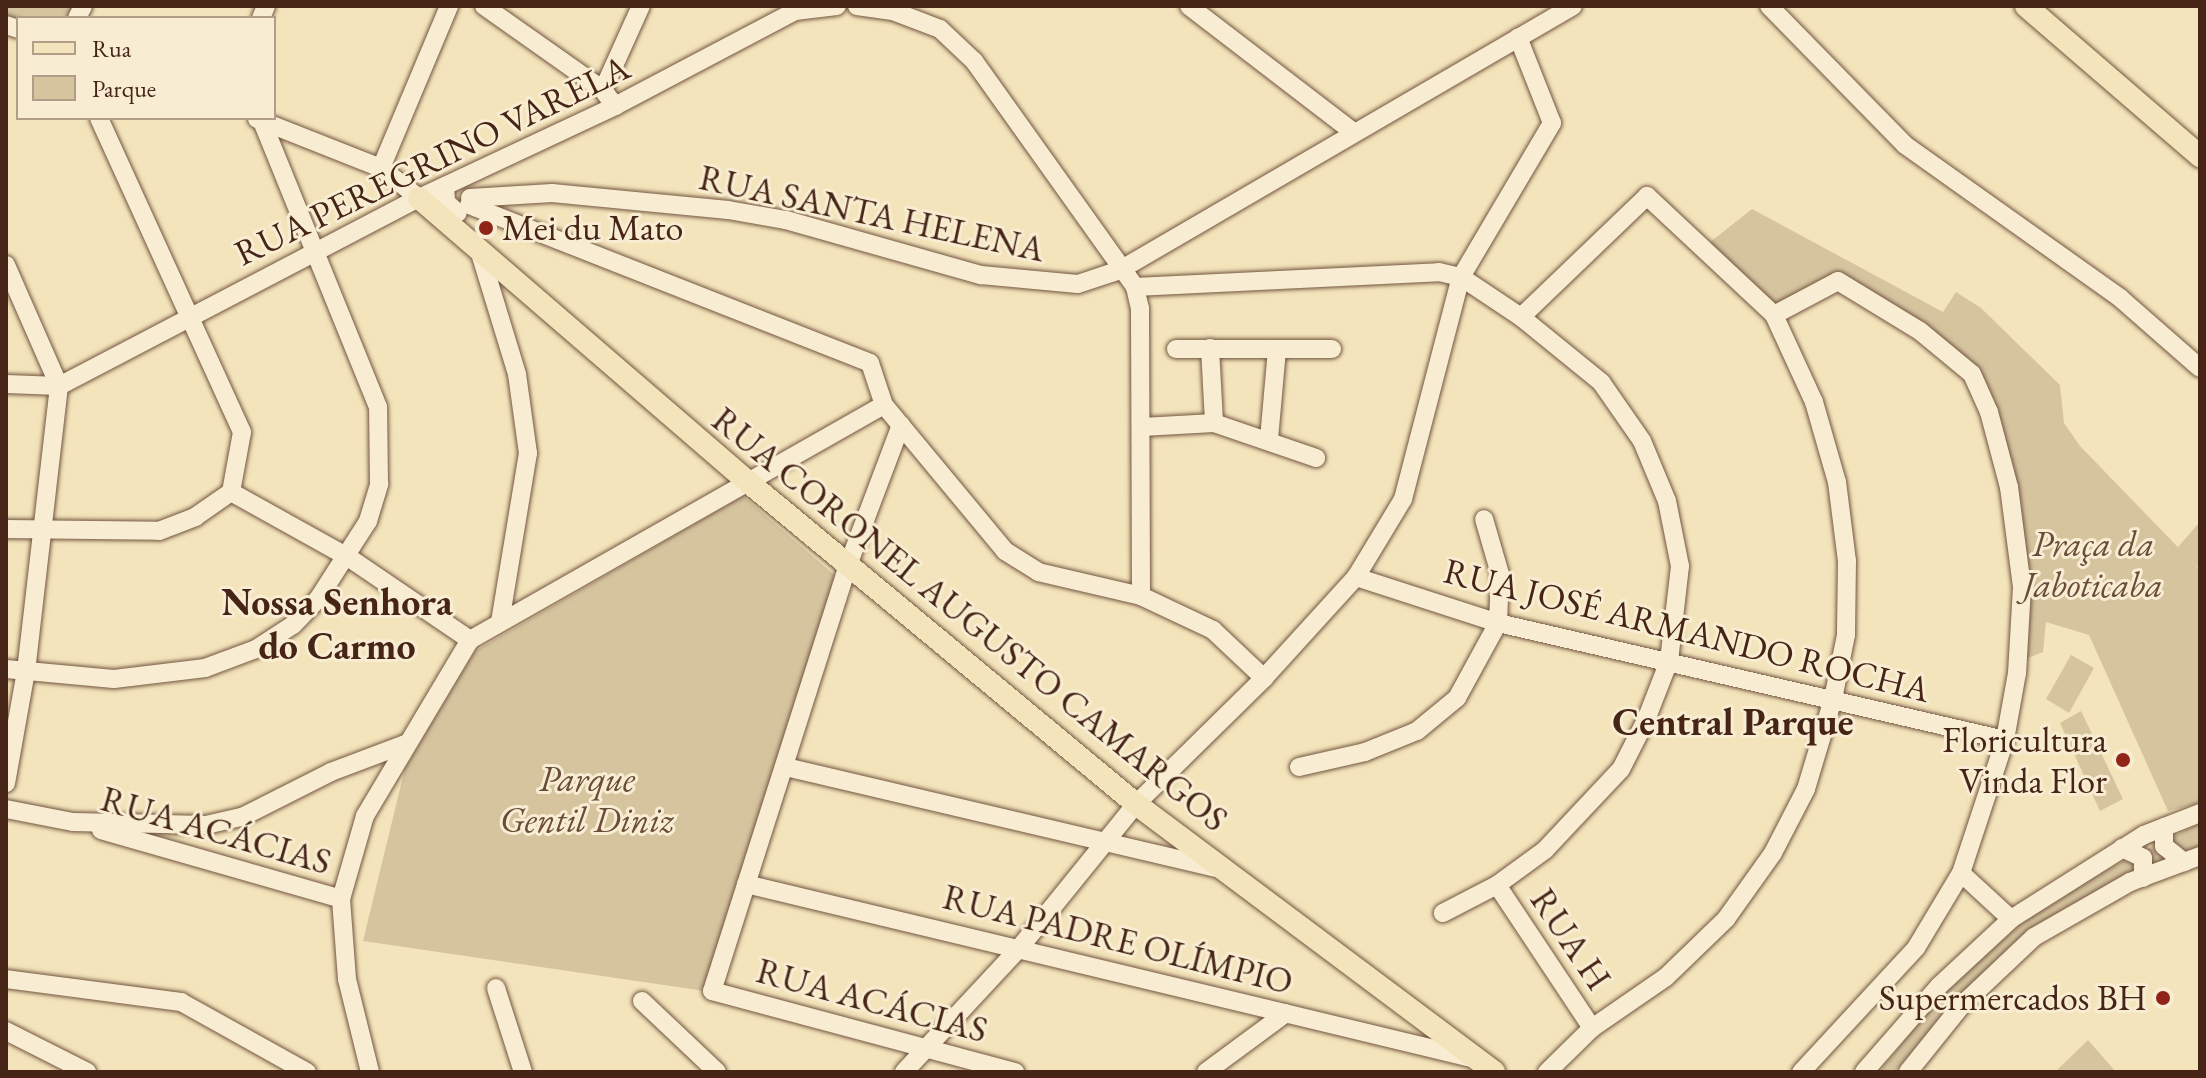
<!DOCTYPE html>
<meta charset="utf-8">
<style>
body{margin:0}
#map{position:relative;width:2206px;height:1078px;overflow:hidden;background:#f4e4bb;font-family:"EB Garamond",serif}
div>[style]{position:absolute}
.green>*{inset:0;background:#d6c49f}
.roads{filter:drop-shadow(0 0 2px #725540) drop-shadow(0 0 2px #725540)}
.minor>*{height:18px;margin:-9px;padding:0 9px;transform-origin:9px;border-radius:9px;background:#f8edd3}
.major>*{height:22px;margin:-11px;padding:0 11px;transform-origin:11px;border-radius:11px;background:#f4e4bb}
.dots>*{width:22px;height:22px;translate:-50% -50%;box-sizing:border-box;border:4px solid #f8edd3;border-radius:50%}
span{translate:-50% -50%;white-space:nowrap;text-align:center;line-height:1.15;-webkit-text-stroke:6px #f8edd3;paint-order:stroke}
.street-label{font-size:36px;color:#462517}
.poi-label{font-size:36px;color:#462517}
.left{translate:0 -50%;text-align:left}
.right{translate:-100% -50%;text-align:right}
.park-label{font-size:36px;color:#6a4d39;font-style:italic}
.neighbourhood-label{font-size:38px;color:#462517;font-weight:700}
.frame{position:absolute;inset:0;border:8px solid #462517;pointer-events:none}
.legend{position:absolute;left:16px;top:16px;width:260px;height:104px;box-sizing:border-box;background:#f8edd3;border:2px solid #b19d88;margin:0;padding:10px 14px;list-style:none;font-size:24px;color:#462517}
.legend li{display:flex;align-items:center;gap:16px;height:40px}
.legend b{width:40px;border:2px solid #b19d88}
</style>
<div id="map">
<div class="green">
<i style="clip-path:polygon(6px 6px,79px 6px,73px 18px,18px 18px,18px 25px,6px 20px)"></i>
<i style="clip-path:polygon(1752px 209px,1943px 312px,1956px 292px,1981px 308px,2060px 385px,2064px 423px,2080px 446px,2200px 570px,2200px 803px,2168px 811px,2089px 635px,2046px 622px,2043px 652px,2023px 660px,2026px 593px,1978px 373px,1843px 281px,1774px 310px,1709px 243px)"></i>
<i style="clip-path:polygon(743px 496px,839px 579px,705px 991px,363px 941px,405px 768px,475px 651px)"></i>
<i style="clip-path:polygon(2200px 522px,2200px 569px,2177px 548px)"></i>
<i style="clip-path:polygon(2071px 655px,2094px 668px,2069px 713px,2046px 699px)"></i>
<i style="clip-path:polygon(2081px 711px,2123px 799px,2100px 811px,2060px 723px)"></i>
<i style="clip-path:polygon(2200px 823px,2200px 846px,2115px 880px,2035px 926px,1955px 999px,1895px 1072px,1879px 1072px,1949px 985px,2054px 896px)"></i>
<i style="clip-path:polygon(2088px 1040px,2116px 1072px,2055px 1072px)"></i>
</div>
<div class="roads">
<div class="minor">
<i style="left:484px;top:6px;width:146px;rotate:35.2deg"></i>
<i style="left:603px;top:90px;width:20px;rotate:53deg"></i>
<i style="left:857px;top:6px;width:36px;rotate:8deg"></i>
<i style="left:893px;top:11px;width:50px;rotate:21deg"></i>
<i style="left:940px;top:29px;width:47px;rotate:43.3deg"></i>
<i style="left:974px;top:61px;width:277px;rotate:54.5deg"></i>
<i style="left:1135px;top:287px;width:22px;rotate:77deg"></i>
<i style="left:1140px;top:308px;width:288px;rotate:89.8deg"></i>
<i style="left:1189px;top:6px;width:207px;rotate:37.5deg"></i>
<i style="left:1769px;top:6px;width:194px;rotate:45.6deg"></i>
<i style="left:1905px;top:145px;width:264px;rotate:35.4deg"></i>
<i style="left:2120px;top:298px;width:106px;rotate:41.2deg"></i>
<i style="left:77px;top:18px;width:13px;rotate:-63deg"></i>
<i style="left:261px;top:18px;width:13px;rotate:-67deg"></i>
<i style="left:6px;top:25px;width:13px;rotate:18deg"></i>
<i style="left:603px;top:90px;width:92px;rotate:-65.7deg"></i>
<i style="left:257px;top:119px;width:133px;rotate:21.6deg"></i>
<i style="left:381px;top:168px;width:48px;rotate:38.3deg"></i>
<i style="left:381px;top:168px;width:176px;rotate:-67.2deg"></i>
<i style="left:445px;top:186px;width:16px;rotate:86deg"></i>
<i style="left:446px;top:202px;width:16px;rotate:43deg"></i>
<i style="left:470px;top:198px;width:82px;rotate:-3.5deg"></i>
<i style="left:552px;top:193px;width:177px;rotate:5.5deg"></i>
<i style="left:728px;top:210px;width:59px;rotate:9.8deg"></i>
<i style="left:786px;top:220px;width:203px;rotate:15.8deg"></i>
<i style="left:981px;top:275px;width:97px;rotate:5.3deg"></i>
<i style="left:1078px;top:284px;width:44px;rotate:-18.4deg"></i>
<i style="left:1120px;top:270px;width:524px;rotate:-30.23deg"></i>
<i style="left:469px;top:205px;width:431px;rotate:21.5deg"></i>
<i style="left:870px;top:363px;width:44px;rotate:71.6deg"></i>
<i style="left:884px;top:405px;width:190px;rotate:50.3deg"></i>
<i style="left:1005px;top:551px;width:39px;rotate:32deg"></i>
<i style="left:1038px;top:572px;width:106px;rotate:13.1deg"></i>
<i style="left:1141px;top:596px;width:80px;rotate:25.3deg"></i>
<i style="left:1213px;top:630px;width:70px;rotate:43.3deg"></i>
<i style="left:480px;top:253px;width:127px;rotate:73deg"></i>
<i style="left:517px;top:374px;width:80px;rotate:82.1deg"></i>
<i style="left:528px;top:453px;width:171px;rotate:99.4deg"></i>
<i style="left:6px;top:265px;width:132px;rotate:66.3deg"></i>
<i style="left:59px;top:386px;width:287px;rotate:96.6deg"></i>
<i style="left:26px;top:671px;width:114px;rotate:100.1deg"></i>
<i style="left:1135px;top:287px;width:304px;rotate:-2.8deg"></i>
<i style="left:1439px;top:272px;width:23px;rotate:13deg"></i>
<i style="left:1461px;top:277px;width:72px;rotate:33.7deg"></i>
<i style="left:1521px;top:317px;width:103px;rotate:39.1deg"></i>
<i style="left:1601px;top:382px;width:72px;rotate:55.2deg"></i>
<i style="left:1642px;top:441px;width:65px;rotate:67.4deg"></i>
<i style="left:1667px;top:501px;width:66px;rotate:78.7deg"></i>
<i style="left:1680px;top:566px;width:96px;rotate:96.6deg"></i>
<i style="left:1669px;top:661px;width:63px;rotate:111.3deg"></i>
<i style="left:1646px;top:720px;width:55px;rotate:117deg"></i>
<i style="left:1621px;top:769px;width:111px;rotate:133.2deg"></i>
<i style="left:1545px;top:850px;width:59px;rotate:143.9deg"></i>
<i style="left:1497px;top:885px;width:61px;rotate:152.6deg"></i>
<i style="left:1774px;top:315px;width:72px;rotate:-28deg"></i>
<i style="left:1838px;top:281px;width:96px;rotate:31.4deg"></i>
<i style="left:1920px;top:331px;width:67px;rotate:39.6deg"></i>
<i style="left:1972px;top:374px;width:42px;rotate:65.9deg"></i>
<i style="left:1989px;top:412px;width:78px;rotate:75.1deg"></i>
<i style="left:2009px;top:487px;width:101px;rotate:82.6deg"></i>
<i style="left:2022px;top:587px;width:86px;rotate:93.3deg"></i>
<i style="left:2017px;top:673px;width:68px;rotate:100.2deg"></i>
<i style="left:2005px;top:740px;width:140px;rotate:108.3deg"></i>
<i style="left:1961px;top:873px;width:87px;rotate:121deg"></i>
<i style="left:1916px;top:948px;width:169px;rotate:132.8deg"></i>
<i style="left:1521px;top:317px;width:175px;rotate:-43.8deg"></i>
<i style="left:1647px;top:196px;width:174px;rotate:43.1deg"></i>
<i style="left:1774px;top:315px;width:96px;rotate:65.3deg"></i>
<i style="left:1814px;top:402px;width:83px;rotate:74deg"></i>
<i style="left:1837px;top:482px;width:80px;rotate:82.8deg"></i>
<i style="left:1847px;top:561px;width:74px;rotate:90.8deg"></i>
<i style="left:1846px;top:635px;width:65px;rotate:101.5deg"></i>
<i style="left:1833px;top:699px;width:94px;rotate:106.7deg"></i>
<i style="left:1806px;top:789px;width:72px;rotate:117.3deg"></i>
<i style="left:1773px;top:853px;width:81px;rotate:125.5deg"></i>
<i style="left:1726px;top:919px;width:83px;rotate:136deg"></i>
<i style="left:1666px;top:977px;width:90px;rotate:145.4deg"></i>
<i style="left:1592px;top:1028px;width:63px;rotate:135.6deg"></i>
<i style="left:1210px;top:348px;width:75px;rotate:86.9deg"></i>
<i style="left:1176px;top:349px;width:156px"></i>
<i style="left:6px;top:384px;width:53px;rotate:2.2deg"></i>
<i style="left:59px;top:386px;width:406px;rotate:-27.6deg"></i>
<i style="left:419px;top:198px;width:217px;rotate:-25.1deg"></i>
<i style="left:615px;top:106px;width:204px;rotate:-27.8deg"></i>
<i style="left:795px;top:11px;width:42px;rotate:-6.8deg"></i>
<i style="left:901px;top:425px;width:150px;rotate:110.7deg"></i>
<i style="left:848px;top:565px;width:447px;rotate:107.7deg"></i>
<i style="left:712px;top:991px;width:314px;rotate:15deg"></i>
<i style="left:1142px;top:427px;width:72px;rotate:-3.2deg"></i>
<i style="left:1214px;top:423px;width:108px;rotate:18.9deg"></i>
<i style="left:1269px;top:439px;width:90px;rotate:-84.9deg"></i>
<i style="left:231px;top:492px;width:134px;rotate:29.1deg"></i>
<i style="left:348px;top:557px;width:148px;rotate:34.2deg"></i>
<i style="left:6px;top:529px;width:153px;rotate:0.7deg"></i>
<i style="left:159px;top:531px;width:39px;rotate:-21deg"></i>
<i style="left:195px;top:517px;width:44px;rotate:-34.8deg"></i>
<i style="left:231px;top:492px;width:61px;rotate:-79.6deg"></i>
<i style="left:242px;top:432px;width:345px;rotate:-114.5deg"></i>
<i style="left:1356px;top:577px;width:149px;rotate:17.9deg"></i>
<i style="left:1498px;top:623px;width:520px;rotate:12.99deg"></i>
<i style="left:6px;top:669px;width:108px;rotate:5.3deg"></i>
<i style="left:114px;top:679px;width:92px;rotate:-6.9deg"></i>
<i style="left:205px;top:668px;width:54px;rotate:-20.4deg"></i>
<i style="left:256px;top:649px;width:44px;rotate:-33deg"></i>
<i style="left:293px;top:625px;width:36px;rotate:-46deg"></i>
<i style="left:318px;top:599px;width:93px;rotate:-57.3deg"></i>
<i style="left:368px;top:521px;width:39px;rotate:-73deg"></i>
<i style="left:379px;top:484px;width:77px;rotate:-90.7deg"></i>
<i style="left:378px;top:407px;width:309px;rotate:-112.1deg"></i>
<i style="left:786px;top:767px;width:446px;rotate:13.2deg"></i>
<i style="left:1299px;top:767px;width:68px;rotate:-12.8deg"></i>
<i style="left:1365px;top:752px;width:56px;rotate:-22deg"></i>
<i style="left:1417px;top:731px;width:52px;rotate:-39.5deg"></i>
<i style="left:1457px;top:698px;width:85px;rotate:-61.3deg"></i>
<i style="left:1498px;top:623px;width:49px;rotate:-87.7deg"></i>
<i style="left:1500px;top:574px;width:57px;rotate:-106.2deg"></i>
<i style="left:6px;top:809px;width:68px;rotate:11deg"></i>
<i style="left:73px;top:822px;width:133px;rotate:1.3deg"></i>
<i style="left:206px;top:825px;width:39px;rotate:-13deg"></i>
<i style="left:244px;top:816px;width:97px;rotate:-26.8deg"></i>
<i style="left:331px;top:772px;width:79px;rotate:-20.7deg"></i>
<i style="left:2164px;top:827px;width:19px;rotate:90deg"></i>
<i style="left:2164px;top:846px;width:26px;rotate:39deg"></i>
<i style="left:101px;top:830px;width:250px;rotate:16deg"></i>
<i style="left:2122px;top:848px;width:23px;rotate:25deg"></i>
<i style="left:2143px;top:858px;width:20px;rotate:90deg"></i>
<i style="left:1961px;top:873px;width:68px;rotate:42.6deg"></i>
<i style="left:746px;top:884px;width:747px;rotate:13.48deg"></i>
<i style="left:1497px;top:885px;width:172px;rotate:56.4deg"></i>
<i style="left:6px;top:979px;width:177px;rotate:7.5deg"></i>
<i style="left:181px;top:1002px;width:144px;rotate:29.1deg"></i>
<i style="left:496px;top:988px;width:88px;rotate:72.2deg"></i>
<i style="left:642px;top:1001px;width:103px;rotate:43.4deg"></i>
<i style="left:6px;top:1031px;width:91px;rotate:26.8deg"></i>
<i style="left:370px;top:1072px;width:96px;rotate:-103.9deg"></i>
<i style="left:347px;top:979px;width:80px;rotate:-94.3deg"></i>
<i style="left:341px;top:899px;width:86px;rotate:-73.9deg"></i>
<i style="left:365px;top:816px;width:205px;rotate:-59.2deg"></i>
<i style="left:470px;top:640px;width:476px;rotate:-29.6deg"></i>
<i style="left:904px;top:1072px;width:172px;rotate:-47.1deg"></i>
<i style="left:1021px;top:946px;width:183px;rotate:-51deg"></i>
<i style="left:1136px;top:804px;width:180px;rotate:-44.5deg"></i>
<i style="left:1264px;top:678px;width:137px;rotate:-47.7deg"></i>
<i style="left:1356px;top:577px;width:91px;rotate:-58.9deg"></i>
<i style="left:1403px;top:499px;width:229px;rotate:-75.4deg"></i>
<i style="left:1461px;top:277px;width:179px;rotate:-59.4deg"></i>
<i style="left:1552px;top:123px;width:92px;rotate:-111.6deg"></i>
<i style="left:1206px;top:1072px;width:99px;rotate:-36.4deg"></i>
<i style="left:1864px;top:1072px;width:114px;rotate:-48.9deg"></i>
<i style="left:1939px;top:986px;width:98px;rotate:-42.9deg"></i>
<i style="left:2011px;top:919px;width:157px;rotate:-32.3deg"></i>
<i style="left:2144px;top:835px;width:60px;rotate:-21.4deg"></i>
<i style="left:1908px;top:1072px;width:85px;rotate:-51.2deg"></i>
<i style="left:1961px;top:1006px;width:100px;rotate:-43.4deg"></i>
<i style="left:2034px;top:937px;width:111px;rotate:-29.8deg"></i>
<i style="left:2130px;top:882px;width:75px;rotate:-20.4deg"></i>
</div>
<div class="major">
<i style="left:2026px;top:6px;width:230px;rotate:40.8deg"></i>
<i style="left:419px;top:198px;width:433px;rotate:40.8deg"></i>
<i style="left:747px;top:481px;width:506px;rotate:39.7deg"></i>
<i style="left:1136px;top:804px;width:447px;rotate:36.8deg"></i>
</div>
</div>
<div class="dots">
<i style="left:486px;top:228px;background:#8f2418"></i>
<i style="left:2123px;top:760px;background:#8f2418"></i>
<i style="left:2163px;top:998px;background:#8f2418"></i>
</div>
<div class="street-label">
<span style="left:432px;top:160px;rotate:-26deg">RUA PEREGRINO VARELA</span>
<span style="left:872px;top:213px;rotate:12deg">RUA SANTA HELENA</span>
<span style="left:970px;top:619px;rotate:39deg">RUA CORONEL AUGUSTO CAMARGOS</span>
<span style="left:1687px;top:630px;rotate:14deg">RUA JOSÉ ARMANDO ROCHA</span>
<span style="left:216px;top:830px;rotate:16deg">RUA ACÁCIAS</span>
<span style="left:1118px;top:939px;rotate:14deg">RUA PADRE OLÍMPIO</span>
<span style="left:1571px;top:939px;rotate:56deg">RUA H</span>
<span style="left:872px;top:1000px;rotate:15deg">RUA ACÁCIAS</span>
</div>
<div class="poi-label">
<span class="left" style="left:502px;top:228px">Mei du Mato</span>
<span class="right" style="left:2107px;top:760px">Floricultura<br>Vinda Flor</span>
<span class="right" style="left:2147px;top:998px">Supermercados BH</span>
</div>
<div class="park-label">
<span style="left:2093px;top:564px">Praça da<br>Jaboticaba</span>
<span style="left:587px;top:799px">Parque<br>Gentil Diniz</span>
</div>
<div class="neighbourhood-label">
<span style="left:337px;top:624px">Nossa Senhora<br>do Carmo</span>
<span style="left:1733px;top:722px">Central Parque</span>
</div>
<div class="frame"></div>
<ul class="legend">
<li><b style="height:10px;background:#f4e4bb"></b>Rua</li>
<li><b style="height:22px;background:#d6c49f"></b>Parque</li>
</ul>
</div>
